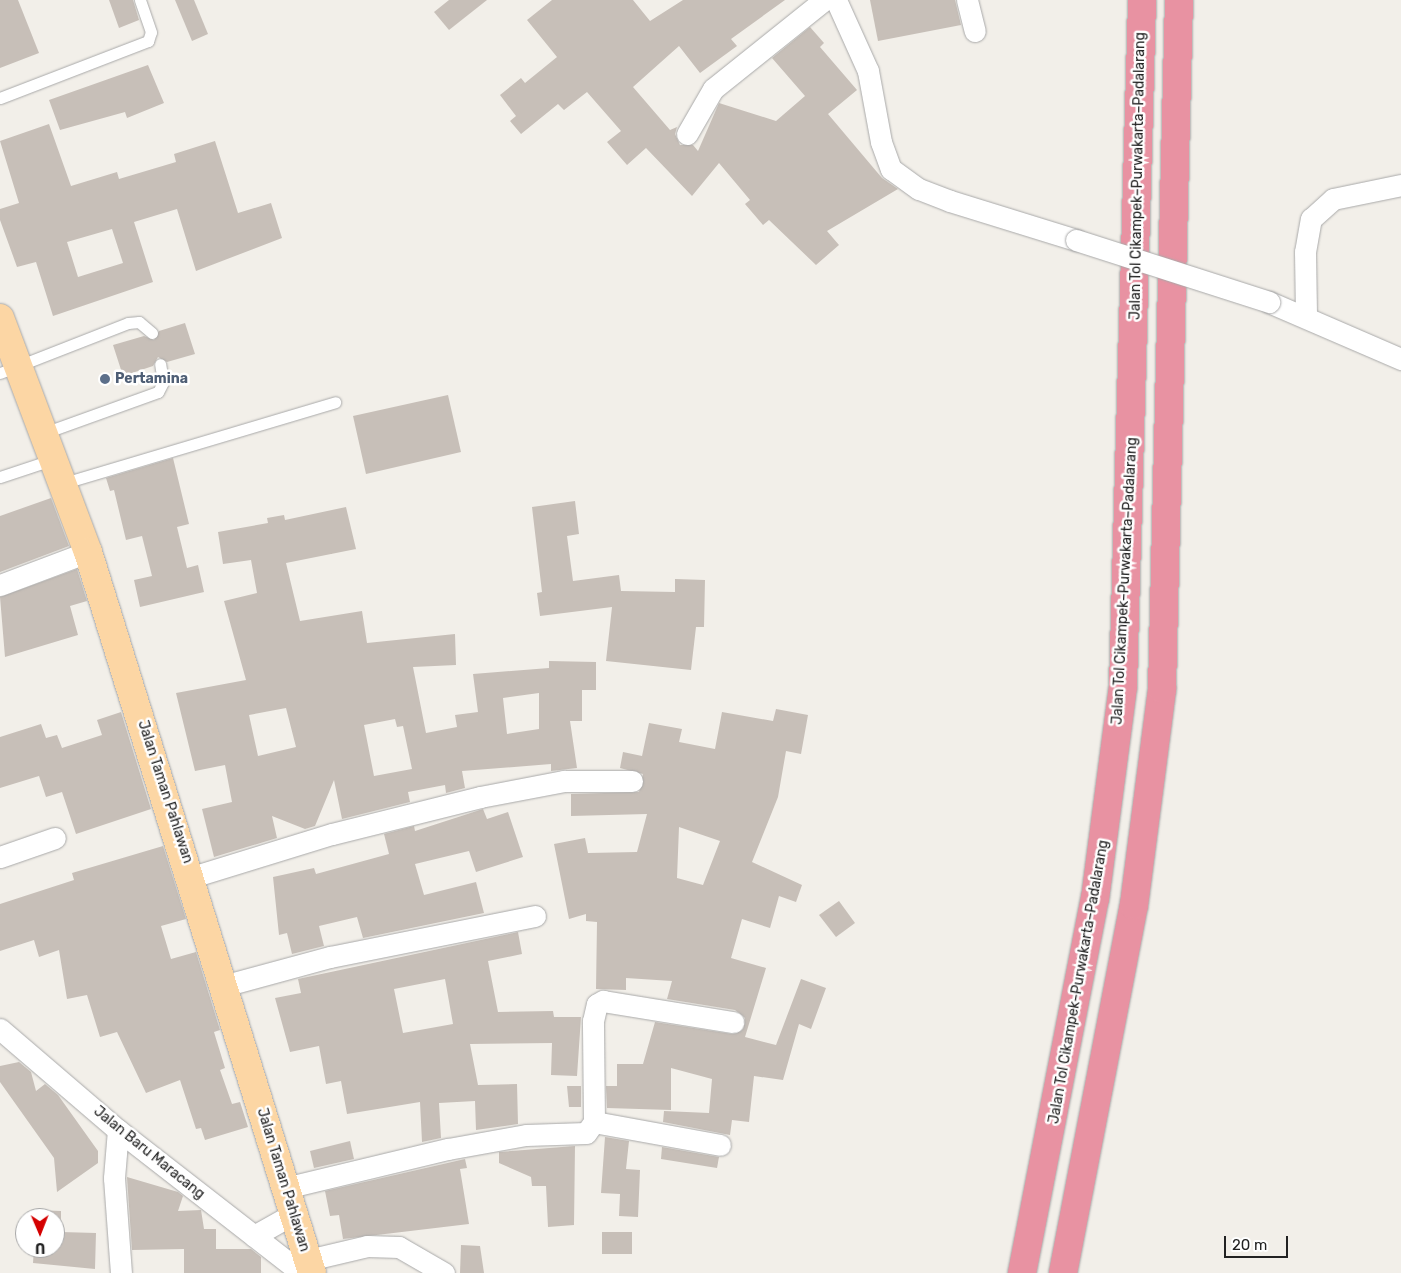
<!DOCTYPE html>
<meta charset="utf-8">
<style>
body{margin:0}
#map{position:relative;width:1401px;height:1273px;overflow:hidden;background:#f2efe9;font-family:Rubik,sans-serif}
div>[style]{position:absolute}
.building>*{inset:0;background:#c7bfb8}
.roads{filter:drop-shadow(0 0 1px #a9a9a9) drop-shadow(0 0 1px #a9a9a9)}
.service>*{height:11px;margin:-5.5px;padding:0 5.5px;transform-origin:5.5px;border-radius:5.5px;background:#fff}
.minor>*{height:21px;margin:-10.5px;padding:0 10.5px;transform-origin:10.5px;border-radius:10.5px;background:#fff}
.primary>*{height:28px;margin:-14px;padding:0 14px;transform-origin:14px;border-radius:14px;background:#fcd6a4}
.motorway>*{height:28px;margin:-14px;padding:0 14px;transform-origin:14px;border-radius:14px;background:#e892a2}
.bridges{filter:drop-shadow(0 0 1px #a9a9a9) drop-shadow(0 0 1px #a9a9a9)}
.minor-bridge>*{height:21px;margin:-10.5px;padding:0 10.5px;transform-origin:10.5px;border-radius:10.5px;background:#fff}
.dots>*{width:14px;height:14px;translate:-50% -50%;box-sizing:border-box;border:2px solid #fff;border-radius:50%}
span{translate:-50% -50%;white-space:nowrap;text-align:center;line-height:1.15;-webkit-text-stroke:5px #fff;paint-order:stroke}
.street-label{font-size:14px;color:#222}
.service-label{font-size:14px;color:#4e5e75;font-weight:700}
.left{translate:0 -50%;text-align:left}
.north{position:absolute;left:15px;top:1208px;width:50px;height:50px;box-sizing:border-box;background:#fff;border:1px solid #a7a7a7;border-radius:50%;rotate:179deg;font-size:14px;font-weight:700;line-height:20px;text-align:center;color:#222}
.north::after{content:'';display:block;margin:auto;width:18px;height:22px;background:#d40000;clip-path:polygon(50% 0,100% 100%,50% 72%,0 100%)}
.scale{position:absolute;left:1224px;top:1236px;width:64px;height:22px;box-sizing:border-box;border:2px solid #222;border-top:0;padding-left:6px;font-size:15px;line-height:18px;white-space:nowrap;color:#222;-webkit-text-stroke:4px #fff;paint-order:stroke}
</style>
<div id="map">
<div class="building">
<i style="clip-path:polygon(0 0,18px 0,39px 53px,0 68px)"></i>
<i style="clip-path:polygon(109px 0,133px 0,139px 20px,119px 28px)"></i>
<i style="clip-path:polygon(175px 0,194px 0,208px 34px,192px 41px)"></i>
<i style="clip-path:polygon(449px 0,487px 0,449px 30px,434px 12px)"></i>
<i style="clip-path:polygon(552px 0,633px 0,650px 21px,683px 0,785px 0,731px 39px,737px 46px,700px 73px,679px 46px,633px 87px,670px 130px,677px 127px,675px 134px,680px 145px,693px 145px,698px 151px,719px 103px,776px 121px,805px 96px,772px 58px,810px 27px,824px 43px,820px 47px,857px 90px,828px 114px,882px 178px,898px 189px,827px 231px,839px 245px,816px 265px,769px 220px,763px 225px,745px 204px,750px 200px,719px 163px,692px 196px,646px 148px,627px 165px,607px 142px,621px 131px,587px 92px,564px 110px,558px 104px,521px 134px,510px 121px,516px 116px,500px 95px,521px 78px,525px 83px,557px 57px,527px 20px)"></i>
<i style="clip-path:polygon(870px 0,955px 0,961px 25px,878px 41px)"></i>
<i style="clip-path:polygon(148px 65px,164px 103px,127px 118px,125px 112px,60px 130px,49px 100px)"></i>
<i style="clip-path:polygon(evenodd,49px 124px,71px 186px,117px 172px,119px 179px,176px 162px,174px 154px,215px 141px,238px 213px,271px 203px,282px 238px,196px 271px,177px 209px,134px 222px,153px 282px,53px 316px,36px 262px,17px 267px,0 220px,0 209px,19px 203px,0 141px,49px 124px,112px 229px,123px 263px,78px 277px,67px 242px,112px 229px)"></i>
<i style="clip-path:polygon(185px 323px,195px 354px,167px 362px,158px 357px,153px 366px,123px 376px,113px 345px,144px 336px,154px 340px,159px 331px)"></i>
<i style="clip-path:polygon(448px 395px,461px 452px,366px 474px,353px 416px)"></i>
<i style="clip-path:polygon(173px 458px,189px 524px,177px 527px,187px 568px,198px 565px,204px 592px,140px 607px,134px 580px,152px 576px,142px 536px,126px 540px,114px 490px,110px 491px,106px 478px)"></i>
<i style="clip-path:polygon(51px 498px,69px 546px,0 572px,0 516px)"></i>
<i style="clip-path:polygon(575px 501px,579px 534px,567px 536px,573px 581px,619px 575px,621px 591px,675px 592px,675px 579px,705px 580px,704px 627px,696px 627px,691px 670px,606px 661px,612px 607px,540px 616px,537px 593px,542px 592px,532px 507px)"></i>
<i style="clip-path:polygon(evenodd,346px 507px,356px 549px,286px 563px,300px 621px,362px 611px,367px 643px,455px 634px,456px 665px,413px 667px,426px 733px,457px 727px,455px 715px,478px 712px,473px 674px,549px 668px,549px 661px,596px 662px,596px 690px,582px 690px,582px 721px,570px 721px,577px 768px,551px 771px,551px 764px,462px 771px,465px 788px,446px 793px,445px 785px,408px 792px,410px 802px,342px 819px,334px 780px,315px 826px,305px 829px,272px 816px,277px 838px,214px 857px,202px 809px,232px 802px,225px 765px,195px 771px,176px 693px,246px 680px,224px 601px,257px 593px,251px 560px,223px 564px,218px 532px,268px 523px,267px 518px,284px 515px,285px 520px,346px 507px,539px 693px,539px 729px,507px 734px,503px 698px,539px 693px,346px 507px,286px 708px,296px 747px,258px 756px,249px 715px,286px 708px,346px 507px,395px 719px,397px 727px,403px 726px,412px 769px,374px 776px,364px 725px,395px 719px)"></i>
<i style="clip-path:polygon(77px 569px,87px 601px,70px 606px,78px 635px,5px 657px,0 597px)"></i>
<i style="clip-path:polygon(evenodd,776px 709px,808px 715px,801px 754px,786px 751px,778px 797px,752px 862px,802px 885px,796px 902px,779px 896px,770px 928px,742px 919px,731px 958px,766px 968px,745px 1037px,776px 1045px,801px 979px,826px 988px,811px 1029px,799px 1024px,783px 1080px,754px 1076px,749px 1122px,732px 1120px,730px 1135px,663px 1122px,664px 1111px,709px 1113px,712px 1079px,671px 1068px,671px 1110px,607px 1108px,606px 1086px,617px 1086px,617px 1064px,643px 1064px,655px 1022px,732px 1034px,742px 1030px,745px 1018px,735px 1010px,667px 999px,672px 981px,626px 978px,626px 990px,596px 989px,597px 922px,586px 921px,586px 914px,569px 919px,554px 844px,585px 838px,588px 853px,637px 852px,647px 814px,571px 816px,571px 794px,639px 792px,643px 774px,620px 768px,623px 752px,642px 756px,649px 723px,682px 729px,679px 742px,715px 749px,722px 712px,773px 721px,776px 709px,679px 827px,720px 841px,703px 885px,677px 878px,679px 827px)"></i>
<i style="clip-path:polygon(121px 712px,151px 809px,76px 834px,62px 792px,46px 797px,39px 776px,0 788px,0 737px,41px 724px,46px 738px,57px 735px,62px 748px,102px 735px,97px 720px)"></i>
<i style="clip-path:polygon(483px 809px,487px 819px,508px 812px,523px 857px,476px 872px,469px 851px,415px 864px,424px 895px,476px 882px,484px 913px,363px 938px,357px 917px,319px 926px,324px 946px,292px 954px,287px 933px,279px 935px,273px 877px,314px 868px,316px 874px,389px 854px,384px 834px,414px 826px,415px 831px)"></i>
<i style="clip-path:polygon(163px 846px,186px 919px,161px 926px,171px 959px,196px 952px,220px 1030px,214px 1032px,225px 1068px,220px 1070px,232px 1104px,240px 1102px,248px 1127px,205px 1140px,201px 1128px,196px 1129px,180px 1080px,146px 1093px,117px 1032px,100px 1037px,87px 995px,67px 999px,59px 950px,39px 957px,34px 940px,0 951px,0 904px,74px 880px,72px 873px)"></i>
<i style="clip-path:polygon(839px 901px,855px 923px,836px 937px,819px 915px)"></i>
<i style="clip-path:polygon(evenodd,518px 932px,522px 954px,488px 961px,498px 1012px,553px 1011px,554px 1017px,581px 1017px,577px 1076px,551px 1075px,552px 1043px,470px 1044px,478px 1085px,517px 1084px,518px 1124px,476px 1130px,475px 1101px,439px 1103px,441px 1138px,422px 1142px,420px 1102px,347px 1114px,341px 1081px,326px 1084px,319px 1046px,290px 1052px,275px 998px,301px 993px,298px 979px,518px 932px,445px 979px,453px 1024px,403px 1033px,394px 989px,445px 979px)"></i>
<i style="clip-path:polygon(19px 1062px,31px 1072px,36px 1091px,45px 1084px,58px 1095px,98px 1151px,98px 1163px,57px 1192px,54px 1158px,0 1082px,0 1066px)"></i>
<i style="clip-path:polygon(567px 1086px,581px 1086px,581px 1107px,569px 1107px)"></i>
<i style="clip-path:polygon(605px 1137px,629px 1141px,626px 1169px,640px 1170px,638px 1217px,619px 1216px,620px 1194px,601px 1193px)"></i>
<i style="clip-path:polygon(350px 1141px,354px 1159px,314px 1168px,310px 1151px)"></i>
<i style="clip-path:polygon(575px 1146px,574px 1225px,548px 1227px,546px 1186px,532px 1186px,531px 1177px,499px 1163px,499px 1152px)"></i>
<i style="clip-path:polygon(662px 1147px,719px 1157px,717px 1168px,661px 1159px)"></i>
<i style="clip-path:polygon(465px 1159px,467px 1168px,460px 1169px,469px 1224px,343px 1239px,339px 1215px,330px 1216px,325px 1191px)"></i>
<i style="clip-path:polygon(127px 1177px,178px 1192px,183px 1196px,178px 1211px,201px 1210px,204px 1229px,216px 1229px,216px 1249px,251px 1249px,261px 1257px,261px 1273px,184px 1273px,184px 1249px,132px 1250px)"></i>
<i style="clip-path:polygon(35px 1210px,61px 1211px,61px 1232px,96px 1233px,95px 1269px,33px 1263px,34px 1248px,55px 1248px,55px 1218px,35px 1218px)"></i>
<i style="clip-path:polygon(602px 1232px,632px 1232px,632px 1254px,602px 1254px)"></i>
<i style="clip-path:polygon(461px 1245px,480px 1246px,484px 1273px,460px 1273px)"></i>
</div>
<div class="roads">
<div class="service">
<i style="left:0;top:98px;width:159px;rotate:-21.1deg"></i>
<i style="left:148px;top:41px;width:9px;rotate:-72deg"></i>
<i style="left:151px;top:32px;width:34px;rotate:-109deg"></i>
<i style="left:0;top:373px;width:137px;rotate:-21.3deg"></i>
<i style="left:128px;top:323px;width:11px;rotate:-5deg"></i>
<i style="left:139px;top:322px;width:17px;rotate:40deg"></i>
<i style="left:44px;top:433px;width:121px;rotate:-19.8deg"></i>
<i style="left:158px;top:392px;width:11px;rotate:-63deg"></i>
<i style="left:163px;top:382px;width:18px;rotate:-99deg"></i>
<i style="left:0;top:477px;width:54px;rotate:-18.4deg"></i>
<i style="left:64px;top:483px;width:283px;rotate:-16.6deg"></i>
</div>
<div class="minor">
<i style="left:836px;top:0;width:78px;rotate:65.7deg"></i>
<i style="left:868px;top:71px;width:72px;rotate:79.6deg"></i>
<i style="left:881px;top:142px;width:29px;rotate:70deg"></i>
<i style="left:891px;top:169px;width:34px;rotate:36deg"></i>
<i style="left:919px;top:189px;width:33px;rotate:21deg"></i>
<i style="left:950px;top:201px;width:132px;rotate:17.2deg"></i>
<i style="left:967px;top:0;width:32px;rotate:76deg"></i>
<i style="left:687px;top:134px;width:52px;rotate:-60deg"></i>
<i style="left:713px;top:89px;width:142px;rotate:-38.7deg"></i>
<i style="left:1269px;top:302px;width:144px;rotate:23.4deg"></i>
<i style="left:1306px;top:315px;width:63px;rotate:-90.9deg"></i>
<i style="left:1305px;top:252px;width:34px;rotate:-80deg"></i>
<i style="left:1311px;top:219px;width:30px;rotate:-42deg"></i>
<i style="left:1333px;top:199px;width:69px;rotate:-11.6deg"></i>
<i style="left:0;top:585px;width:94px;rotate:-20.6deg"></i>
<i style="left:0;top:857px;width:58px;rotate:-19.1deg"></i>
<i style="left:192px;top:877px;width:146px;rotate:-17.1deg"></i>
<i style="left:332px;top:834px;width:153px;rotate:-14deg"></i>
<i style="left:480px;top:797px;width:86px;rotate:-10.8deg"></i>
<i style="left:564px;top:781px;width:68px"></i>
<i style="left:223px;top:986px;width:111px;rotate:-15.2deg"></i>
<i style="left:330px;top:957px;width:209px;rotate:-11.3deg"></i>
<i style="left:0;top:1029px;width:155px;rotate:40.6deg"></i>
<i style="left:118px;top:1130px;width:233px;rotate:37.9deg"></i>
<i style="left:594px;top:1122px;width:128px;rotate:10.3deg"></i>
<i style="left:118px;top:1130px;width:48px;rotate:94.8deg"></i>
<i style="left:114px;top:1178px;width:95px;rotate:85.8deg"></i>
<i style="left:285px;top:1188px;width:168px;rotate:-13.5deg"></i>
<i style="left:448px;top:1149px;width:79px;rotate:-10.2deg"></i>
<i style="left:526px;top:1135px;width:60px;rotate:-1.9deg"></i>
<i style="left:586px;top:1133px;width:14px;rotate:-54deg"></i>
<i style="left:594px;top:1122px;width:101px;rotate:-90.6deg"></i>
<i style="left:593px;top:1021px;width:17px;rotate:-77deg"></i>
<i style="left:597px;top:1004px;width:7px;rotate:-27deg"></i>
<i style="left:603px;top:1001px;width:132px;rotate:9.2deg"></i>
<i style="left:254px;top:1236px;width:45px;rotate:-29.4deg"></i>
<i style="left:308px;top:1260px;width:61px;rotate:-13.3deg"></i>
<i style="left:367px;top:1246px;width:32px;rotate:2deg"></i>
<i style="left:399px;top:1247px;width:52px;rotate:30deg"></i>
</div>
<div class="primary">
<i style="left:0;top:318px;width:250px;rotate:69.4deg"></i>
<i style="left:88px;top:552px;width:755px;rotate:72.74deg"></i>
</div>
<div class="motorway">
<i style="left:1022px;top:1273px;width:381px;rotate:-79deg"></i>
<i style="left:1095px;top:899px;width:215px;rotate:-82.5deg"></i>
<i style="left:1123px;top:686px;width:686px;rotate:-88.41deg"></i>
<i style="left:1063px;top:1273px;width:375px;rotate:-79.1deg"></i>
<i style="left:1134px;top:905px;width:218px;rotate:-82.6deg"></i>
<i style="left:1162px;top:689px;width:689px;rotate:-88.59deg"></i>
</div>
</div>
<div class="bridges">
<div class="minor-bridge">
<i style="left:1076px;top:240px;width:203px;rotate:17.8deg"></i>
</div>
</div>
<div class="dots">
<i style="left:105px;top:379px;background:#5c6f8a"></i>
</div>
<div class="street-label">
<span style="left:1138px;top:176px;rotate:-89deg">Jalan Tol Cikampek–Purwakarta–Padalarang</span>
<span style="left:1125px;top:581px;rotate:-87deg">Jalan Tol Cikampek–Purwakarta–Padalarang</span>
<span style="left:165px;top:792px;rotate:72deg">Jalan Taman Pahlawan</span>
<span style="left:1079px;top:982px;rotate:-80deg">Jalan Tol Cikampek–Purwakarta–Padalarang</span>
<span style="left:149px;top:1153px;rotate:39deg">Jalan Baru Maracang</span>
<span style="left:283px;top:1180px;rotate:73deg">Jalan Taman Pahlawan</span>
</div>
<div class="service-label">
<span class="left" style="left:115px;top:379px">Pertamina</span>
</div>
<div class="north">U</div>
<div class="scale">20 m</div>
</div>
